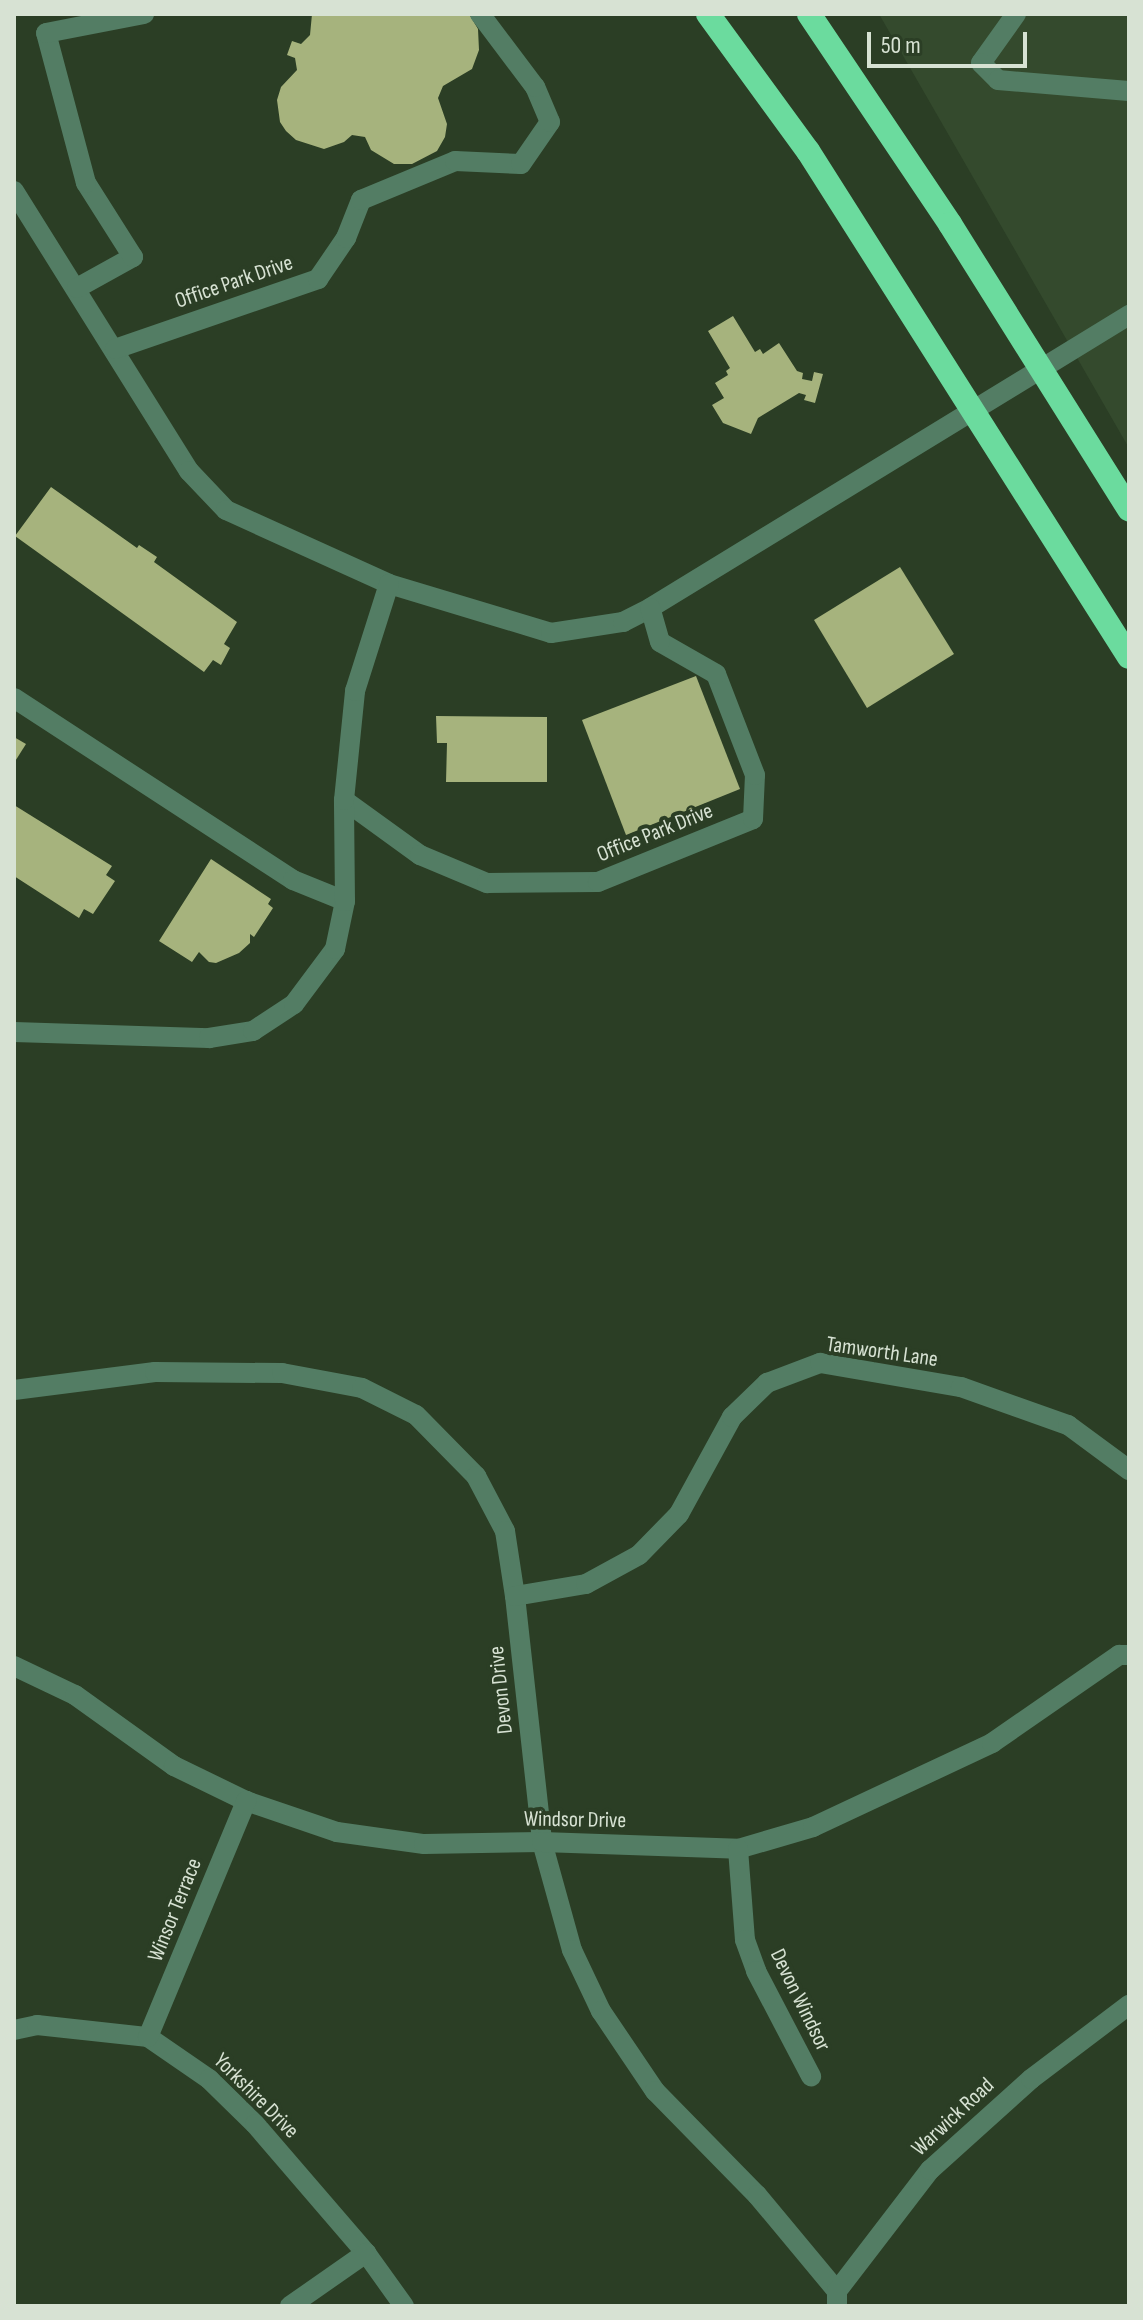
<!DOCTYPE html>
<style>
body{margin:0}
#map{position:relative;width:1143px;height:2320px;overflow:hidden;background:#2b3e25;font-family:"Sofia Sans Condensed",sans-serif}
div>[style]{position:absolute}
.built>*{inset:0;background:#344a2d}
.building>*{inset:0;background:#a6b37d}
.minor>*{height:20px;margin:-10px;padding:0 10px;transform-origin:10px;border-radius:10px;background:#537d64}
.highway>*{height:24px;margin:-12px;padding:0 12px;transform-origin:12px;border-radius:12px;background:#6bdb9e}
span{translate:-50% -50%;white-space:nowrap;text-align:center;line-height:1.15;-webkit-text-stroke:8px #2b3e25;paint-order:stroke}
.street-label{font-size:22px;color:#d7e2d3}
.frame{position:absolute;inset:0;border:16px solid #d7e2d3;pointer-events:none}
.scale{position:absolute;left:867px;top:32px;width:160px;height:36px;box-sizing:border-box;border:4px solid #d7e2d3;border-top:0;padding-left:10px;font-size:24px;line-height:28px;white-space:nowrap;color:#d7e2d3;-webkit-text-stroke:6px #2b3e25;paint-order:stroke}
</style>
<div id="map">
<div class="built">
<i style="clip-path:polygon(879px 14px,1129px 14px,1129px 448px)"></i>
</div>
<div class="building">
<i style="clip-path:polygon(312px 14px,469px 14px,478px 29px,479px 50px,472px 69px,443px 86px,438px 98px,447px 124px,445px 137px,437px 151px,412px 164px,394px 164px,371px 150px,365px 137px,352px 135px,344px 142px,324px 149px,296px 140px,286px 131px,280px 122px,277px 100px,281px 87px,297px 70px,295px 58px,287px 55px,292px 41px,301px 44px,310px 35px)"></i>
<i style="clip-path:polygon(733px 316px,755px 352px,760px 349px,763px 354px,779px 343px,797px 371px,803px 373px,802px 379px,812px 381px,814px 372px,823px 374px,815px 403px,804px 400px,806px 395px,799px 393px,758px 418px,751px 434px,723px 423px,712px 405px,724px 398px,715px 383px,728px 375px,726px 371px,730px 368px,708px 331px)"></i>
<i style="clip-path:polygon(51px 487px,137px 548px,139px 545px,157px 557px,154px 562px,237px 622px,224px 644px,230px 648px,221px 665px,213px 660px,204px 672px,15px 536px)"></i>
<i style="clip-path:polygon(900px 567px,954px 654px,867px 708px,814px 620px)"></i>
<i style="clip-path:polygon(696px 676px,740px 789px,626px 835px,582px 720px)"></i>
<i style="clip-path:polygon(436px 716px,547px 717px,547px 782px,446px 782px,447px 743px,437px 743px)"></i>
<i style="clip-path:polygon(14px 737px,26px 744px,14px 763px)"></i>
<i style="clip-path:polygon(14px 805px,112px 866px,106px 875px,115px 881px,93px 914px,84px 909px,79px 918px,14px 876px)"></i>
<i style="clip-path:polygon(211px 859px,271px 899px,268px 904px,273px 908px,254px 937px,250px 934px,250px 943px,239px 953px,216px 963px,209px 962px,199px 952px,192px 962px,159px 941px)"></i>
</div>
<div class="minor">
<i style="left:1016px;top:14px;width:60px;rotate:125.5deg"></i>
<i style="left:981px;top:63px;width:24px;rotate:45deg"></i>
<i style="left:998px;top:80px;width:131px;rotate:4.8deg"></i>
<i style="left:14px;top:191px;width:330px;rotate:58deg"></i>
<i style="left:189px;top:471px;width:54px;rotate:46.5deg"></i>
<i style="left:226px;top:510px;width:179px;rotate:24.4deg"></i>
<i style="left:389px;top:584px;width:169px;rotate:16.8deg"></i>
<i style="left:551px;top:633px;width:73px;rotate:-8.7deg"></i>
<i style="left:623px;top:622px;width:30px;rotate:-27deg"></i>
<i style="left:650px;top:608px;width:562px;rotate:-31.45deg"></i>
<i style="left:77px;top:288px;width:64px;rotate:-29deg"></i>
<i style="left:133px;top:257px;width:88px;rotate:-122.4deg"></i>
<i style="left:86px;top:183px;width:155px;rotate:-104.9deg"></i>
<i style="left:46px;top:33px;width:100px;rotate:-11deg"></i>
<i style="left:115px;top:349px;width:215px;rotate:-19deg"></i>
<i style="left:318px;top:279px;width:50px;rotate:-55.7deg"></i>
<i style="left:346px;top:238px;width:41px;rotate:-68.5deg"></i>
<i style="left:361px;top:200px;width:102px;rotate:-22.5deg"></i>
<i style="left:455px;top:161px;width:66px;rotate:2.6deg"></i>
<i style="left:521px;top:164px;width:51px;rotate:-55.4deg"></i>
<i style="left:550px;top:122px;width:38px;rotate:-113deg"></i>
<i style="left:535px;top:87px;width:91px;rotate:-127deg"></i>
<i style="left:14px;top:698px;width:333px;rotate:33.1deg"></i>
<i style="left:293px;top:880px;width:56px;rotate:22deg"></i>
<i style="left:344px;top:800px;width:94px;rotate:35.9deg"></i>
<i style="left:420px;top:855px;width:73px;rotate:22.7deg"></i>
<i style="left:487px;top:883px;width:111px;rotate:-0.5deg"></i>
<i style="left:598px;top:882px;width:167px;rotate:-22.1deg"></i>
<i style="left:753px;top:819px;width:44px;rotate:-87.4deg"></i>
<i style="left:755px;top:775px;width:108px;rotate:-111.1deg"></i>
<i style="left:716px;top:674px;width:64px;rotate:-150.3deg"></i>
<i style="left:660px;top:642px;width:35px;rotate:-106deg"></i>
<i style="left:14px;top:1032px;width:195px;rotate:1.8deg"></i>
<i style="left:209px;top:1038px;width:45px;rotate:-9deg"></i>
<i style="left:253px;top:1031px;width:49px;rotate:-33.4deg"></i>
<i style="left:294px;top:1004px;width:69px;rotate:-53.3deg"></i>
<i style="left:335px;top:949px;width:49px;rotate:-78.2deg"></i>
<i style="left:345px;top:901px;width:101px;rotate:-90.6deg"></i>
<i style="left:344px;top:800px;width:110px;rotate:-84.2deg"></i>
<i style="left:355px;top:691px;width:112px;rotate:-72.4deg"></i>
<i style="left:14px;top:1390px;width:142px;rotate:-7.3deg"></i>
<i style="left:155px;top:1372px;width:127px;rotate:0.5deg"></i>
<i style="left:282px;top:1373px;width:81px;rotate:10.6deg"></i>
<i style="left:362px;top:1388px;width:60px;rotate:26.6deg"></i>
<i style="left:416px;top:1415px;width:86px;rotate:45.5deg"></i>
<i style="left:476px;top:1476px;width:62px;rotate:62.2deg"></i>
<i style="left:505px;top:1531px;width:66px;rotate:81.3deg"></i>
<i style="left:515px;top:1596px;width:247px;rotate:83.7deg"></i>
<i style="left:542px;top:1842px;width:112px;rotate:74.5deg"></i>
<i style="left:572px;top:1950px;width:68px;rotate:64.6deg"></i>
<i style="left:601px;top:2011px;width:97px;rotate:56deg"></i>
<i style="left:655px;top:2091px;width:146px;rotate:45.6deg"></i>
<i style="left:757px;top:2195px;width:125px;rotate:50.2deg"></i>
<i style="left:837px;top:2291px;width:15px;rotate:90deg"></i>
<i style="left:515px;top:1596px;width:72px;rotate:-9.6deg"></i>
<i style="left:586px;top:1584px;width:60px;rotate:-28.7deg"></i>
<i style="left:639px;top:1555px;width:57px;rotate:-45.7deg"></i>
<i style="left:679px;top:1514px;width:111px;rotate:-61.3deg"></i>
<i style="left:732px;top:1417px;width:49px;rotate:-44.2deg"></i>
<i style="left:767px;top:1383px;width:57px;rotate:-20.7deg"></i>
<i style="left:820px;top:1363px;width:143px;rotate:9.7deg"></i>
<i style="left:961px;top:1387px;width:114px;rotate:19.6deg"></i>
<i style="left:1068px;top:1425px;width:76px;rotate:36.4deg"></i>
<i style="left:14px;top:1666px;width:68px;rotate:25.4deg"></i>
<i style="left:75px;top:1695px;width:122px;rotate:35.6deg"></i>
<i style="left:174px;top:1766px;width:80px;rotate:25.9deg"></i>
<i style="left:246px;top:1801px;width:96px;rotate:18.8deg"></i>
<i style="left:337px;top:1832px;width:88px;rotate:7.9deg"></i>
<i style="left:424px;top:1844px;width:118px;rotate:-1deg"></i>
<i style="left:542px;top:1842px;width:196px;rotate:2deg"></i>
<i style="left:738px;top:1849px;width:78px;rotate:-16.3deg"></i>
<i style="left:813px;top:1827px;width:198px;rotate:-25.1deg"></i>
<i style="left:992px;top:1743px;width:155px;rotate:-34.7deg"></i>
<i style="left:1119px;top:1655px;width:10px"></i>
<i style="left:738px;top:1849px;width:91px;rotate:85.6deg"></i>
<i style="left:745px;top:1940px;width:33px;rotate:70deg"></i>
<i style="left:756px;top:1971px;width:119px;rotate:62.4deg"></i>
<i style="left:14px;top:2030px;width:24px;rotate:-12deg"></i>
<i style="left:37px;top:2025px;width:112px;rotate:6.2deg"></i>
<i style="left:148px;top:2037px;width:74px;rotate:34.5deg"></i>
<i style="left:209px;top:2079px;width:64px;rotate:44.4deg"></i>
<i style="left:255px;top:2124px;width:170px;rotate:49.3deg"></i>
<i style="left:366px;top:2253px;width:65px;rotate:54.4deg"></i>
<i style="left:148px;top:2037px;width:256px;rotate:-67.4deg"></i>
<i style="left:837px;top:2291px;width:153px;rotate:-52.5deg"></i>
<i style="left:930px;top:2170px;width:136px;rotate:-42deg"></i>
<i style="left:1031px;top:2079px;width:123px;rotate:-37.1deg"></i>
<i style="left:290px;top:2306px;width:93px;rotate:-34.9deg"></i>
</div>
<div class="highway">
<i style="left:708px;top:14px;width:170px;rotate:53.9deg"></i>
<i style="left:808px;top:151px;width:599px;rotate:57.61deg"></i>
<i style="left:809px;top:14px;width:253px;rotate:56.1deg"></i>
<i style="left:950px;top:224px;width:337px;rotate:57.9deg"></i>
</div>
<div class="street-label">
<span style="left:234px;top:282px;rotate:-19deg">Office Park Drive</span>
<span style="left:655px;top:833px;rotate:-22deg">Office Park Drive</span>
<span style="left:882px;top:1352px;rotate:8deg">Tamworth Lane</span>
<span style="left:501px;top:1690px;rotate:-96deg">Devon Drive</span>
<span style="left:575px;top:1820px;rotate:1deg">Windsor Drive</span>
<span style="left:175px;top:1910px;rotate:-68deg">Winsor Terrace</span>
<span style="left:800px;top:2000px;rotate:64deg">Devon Windsor</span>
<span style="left:256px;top:2096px;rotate:45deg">Yorkshire Drive</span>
<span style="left:953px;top:2117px;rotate:-43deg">Warwick Road</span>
</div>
<div class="frame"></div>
<div class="scale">50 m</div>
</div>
